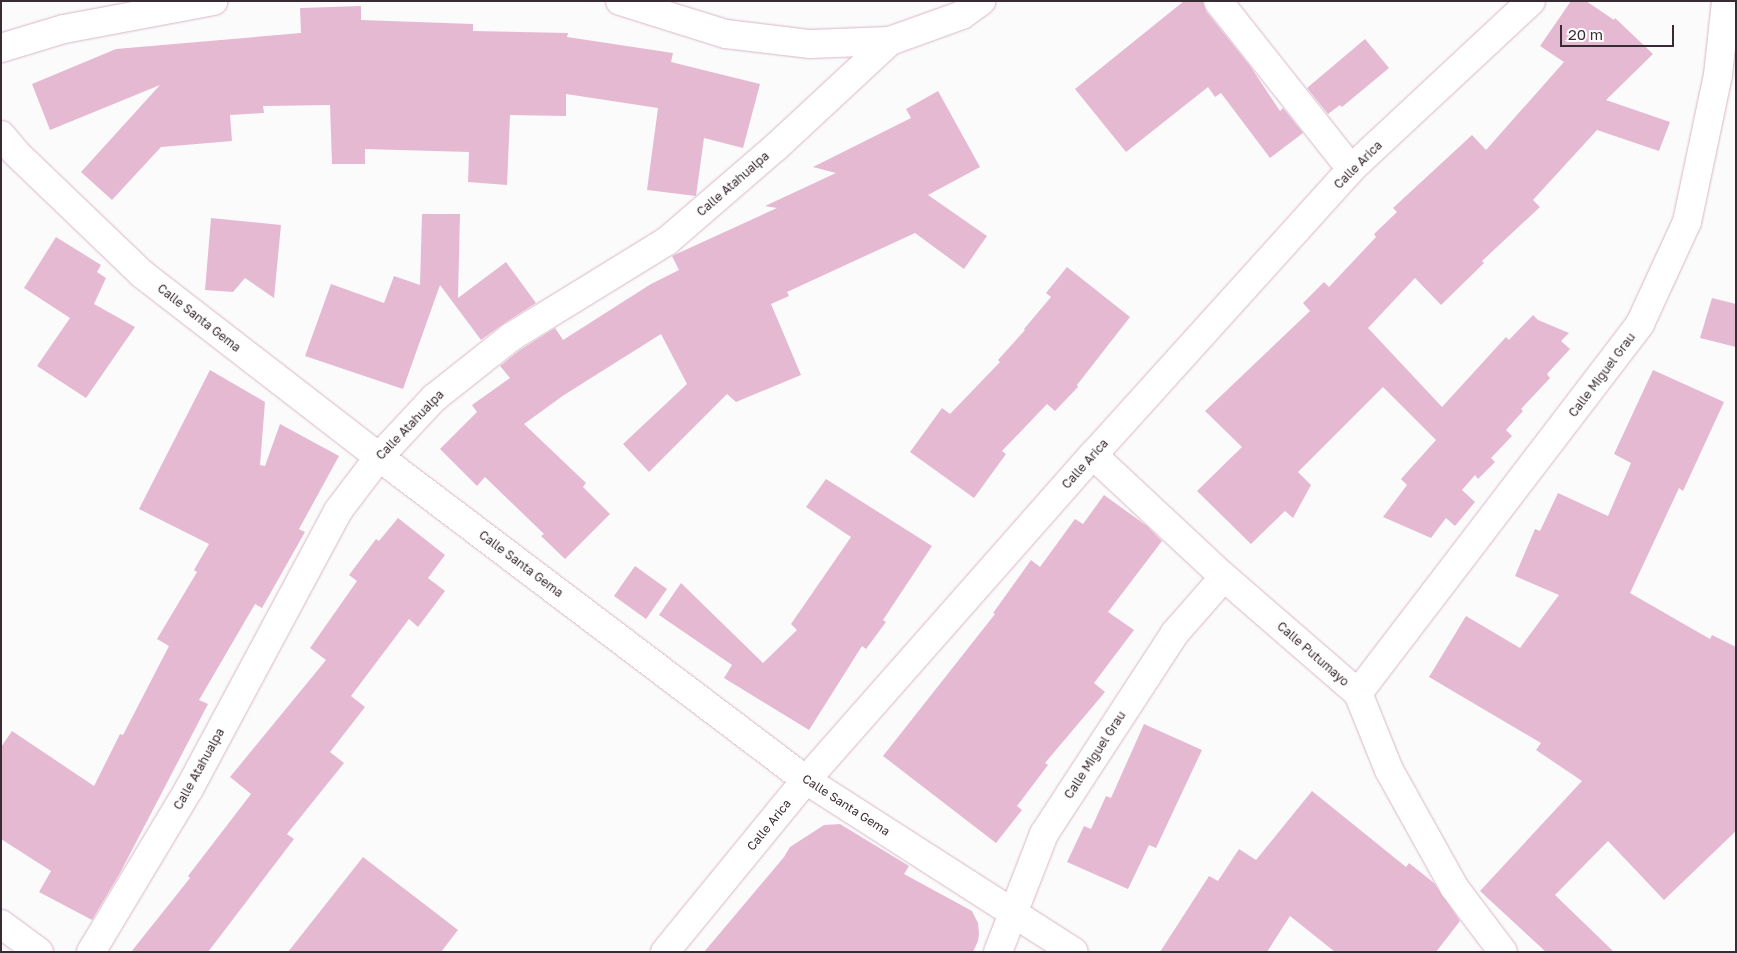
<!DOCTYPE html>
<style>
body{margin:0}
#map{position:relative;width:1737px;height:953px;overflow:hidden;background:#fbfbfb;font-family:"Golos Text",sans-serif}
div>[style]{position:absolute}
.building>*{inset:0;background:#e6b9d2}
.roads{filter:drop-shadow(0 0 1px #d9b5c8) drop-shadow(0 0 1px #d9b5c8)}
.minor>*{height:28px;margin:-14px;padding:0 14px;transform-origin:14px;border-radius:14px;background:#fff}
span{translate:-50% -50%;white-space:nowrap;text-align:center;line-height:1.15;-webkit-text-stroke:5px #fff;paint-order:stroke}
.street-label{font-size:12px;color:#392b33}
.frame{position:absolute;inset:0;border:2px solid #392b33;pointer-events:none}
.scale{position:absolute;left:1560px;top:25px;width:114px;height:22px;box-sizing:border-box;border:2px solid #392b33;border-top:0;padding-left:6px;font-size:15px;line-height:18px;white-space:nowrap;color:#392b33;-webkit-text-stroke:4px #fff;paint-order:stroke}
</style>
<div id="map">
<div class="building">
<i style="clip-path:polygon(1184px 1px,1203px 1px,1206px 11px,1250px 66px,1280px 111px,1283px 108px,1303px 133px,1270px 158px,1221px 93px,1215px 97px,1208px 87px,1126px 152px,1075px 89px)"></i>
<i style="clip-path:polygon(1571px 1px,1586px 1px,1614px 20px,1615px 18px,1653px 54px,1606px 100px,1670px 122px,1659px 151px,1597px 130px,1533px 200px,1540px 207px,1482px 261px,1484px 263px,1441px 305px,1415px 278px,1368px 328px,1442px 407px,1506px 337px,1509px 340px,1533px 315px,1538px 320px,1569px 333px,1561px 341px,1570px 349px,1547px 374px,1550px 378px,1521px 409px,1523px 411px,1506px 430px,1512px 436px,1491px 458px,1495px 462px,1478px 479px,1475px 475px,1462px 490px,1475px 502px,1455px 526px,1446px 518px,1431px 538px,1383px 517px,1407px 485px,1401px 479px,1436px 440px,1383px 387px,1298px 472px,1311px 485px,1293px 518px,1285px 511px,1251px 544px,1197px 491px,1242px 447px,1205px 411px,1310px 311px,1303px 303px,1324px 282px,1329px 287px,1376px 237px,1374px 234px,1397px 212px,1393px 208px,1472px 135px,1486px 150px,1564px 62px,1540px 46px)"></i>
<i style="clip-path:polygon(361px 6px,361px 20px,473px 24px,473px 31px,568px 33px,567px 37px,673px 53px,671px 62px,760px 84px,743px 148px,704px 138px,696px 196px,647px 190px,658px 108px,566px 94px,566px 116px,510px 115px,507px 185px,468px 182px,469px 152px,365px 149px,365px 164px,332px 164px,330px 105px,263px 106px,264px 113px,230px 115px,232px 141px,161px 147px,112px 200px,81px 172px,160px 85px,50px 130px,32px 84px,116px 49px,301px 33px,300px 8px)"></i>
<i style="clip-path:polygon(1365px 39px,1389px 68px,1342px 107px,1340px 105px,1328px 114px,1307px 88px)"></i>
<i style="clip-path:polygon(938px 91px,980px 167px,928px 195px,987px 236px,964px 269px,915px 233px,787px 292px,789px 296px,771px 304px,801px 375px,736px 402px,727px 394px,649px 472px,623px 444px,687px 384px,661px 334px,564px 395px,524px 424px,586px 483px,583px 487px,610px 514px,565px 559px,541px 536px,544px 534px,485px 477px,477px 486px,440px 449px,477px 412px,472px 405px,510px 378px,500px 366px,520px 350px,555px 328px,563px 340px,651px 284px,679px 270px,672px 256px,777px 208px,765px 206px,836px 173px,813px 167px,911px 118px,906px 109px)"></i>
<i style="clip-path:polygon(422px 214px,460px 214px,458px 298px,506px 262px,536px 303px,503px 324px,481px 340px,440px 285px,403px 389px,305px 356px,331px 284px,384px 303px,394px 276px,420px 285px)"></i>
<i style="clip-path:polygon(211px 218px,281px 225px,274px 298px,245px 278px,233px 292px,205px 290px)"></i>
<i style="clip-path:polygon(56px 237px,101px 265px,97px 272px,106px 278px,94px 304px,135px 327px,86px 398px,37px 366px,70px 318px,24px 288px)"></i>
<i style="clip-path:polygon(1067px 267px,1130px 317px,1077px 385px,1078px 387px,1055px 411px,1047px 404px,1002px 451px,1006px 454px,974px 498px,910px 452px,942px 408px,950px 414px,1000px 362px,998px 360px,1025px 330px,1024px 329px,1051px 297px,1046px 293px)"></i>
<i style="clip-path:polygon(1712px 298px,1736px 304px,1736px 347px,1700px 338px)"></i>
<i style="clip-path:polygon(210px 370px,265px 402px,260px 465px,265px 466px,280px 424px,339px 456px,299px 529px,305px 532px,262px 608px,255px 604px,199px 700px,208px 704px,120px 873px,92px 920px,39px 892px,51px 871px,1px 839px,1px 747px,12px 731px,94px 786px,120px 734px,123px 735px,169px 646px,157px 639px,197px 572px,194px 570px,209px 544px,139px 509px)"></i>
<i style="clip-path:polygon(1653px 370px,1724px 402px,1683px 491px,1679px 488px,1630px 593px,1710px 639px,1712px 635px,1736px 647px,1736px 831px,1664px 900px,1608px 841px,1555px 895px,1614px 952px,1546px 952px,1480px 891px,1582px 781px,1536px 750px,1541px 743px,1429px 677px,1466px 616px,1520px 648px,1559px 595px,1515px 576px,1535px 529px,1540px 531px,1558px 493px,1608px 516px,1631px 463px,1614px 454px)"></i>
<i style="clip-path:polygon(826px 479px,932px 546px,883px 620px,886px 622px,866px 649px,862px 646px,809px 730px,724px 678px,732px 665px,659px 615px,681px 583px,763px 663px,797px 630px,791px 624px,851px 537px,806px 507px)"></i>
<i style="clip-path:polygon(1104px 495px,1147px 526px,1162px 541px,1108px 612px,1134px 630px,1094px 683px,1105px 692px,1045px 763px,1048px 765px,1017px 806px,1022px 810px,996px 843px,883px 756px,995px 614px,993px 613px,1031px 560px,1040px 567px,1075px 519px,1083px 524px)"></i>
<i style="clip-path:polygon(398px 518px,445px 555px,428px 578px,445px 591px,418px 627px,409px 619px,351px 696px,365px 707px,330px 752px,344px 763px,287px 834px,294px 839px,208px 952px,131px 952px,190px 878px,188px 876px,251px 794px,230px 777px,326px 660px,310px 648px,357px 581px,349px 575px,376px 539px,379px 541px)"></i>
<i style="clip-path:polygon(635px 566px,667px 589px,646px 619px,614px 596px)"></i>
<i style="clip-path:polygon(1144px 724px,1202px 750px,1156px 848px,1149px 845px,1128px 889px,1067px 862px,1084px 826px,1091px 829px,1106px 796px,1111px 798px)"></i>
<i style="clip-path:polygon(1312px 791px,1406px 867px,1409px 863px,1434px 883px,1460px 921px,1436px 952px,1335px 952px,1290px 916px,1267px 952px,1160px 952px,1209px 876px,1218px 881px,1239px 849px,1256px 860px)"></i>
<i style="clip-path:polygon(840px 824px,909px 866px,904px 874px,972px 911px,978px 923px,979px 934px,978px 941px,973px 952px,704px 952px,784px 857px,790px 847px,824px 825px)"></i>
<i style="clip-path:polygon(363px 857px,458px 930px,441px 952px,288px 952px)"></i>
</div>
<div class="roads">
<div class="minor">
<i style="left:620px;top:1px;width:111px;rotate:17.3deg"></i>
<i style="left:726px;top:34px;width:85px;rotate:6.8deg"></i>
<i style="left:810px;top:44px;width:80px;rotate:-2.1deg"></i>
<i style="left:890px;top:41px;width:77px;rotate:-19.9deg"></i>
<i style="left:962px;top:15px;width:24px;rotate:-36deg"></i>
<i style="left:1218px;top:1px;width:214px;rotate:51.6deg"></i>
<i style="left:1px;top:48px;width:66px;rotate:-16.8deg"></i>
<i style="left:64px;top:29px;width:152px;rotate:-10.6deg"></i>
<i style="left:1px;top:135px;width:23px;rotate:50deg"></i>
<i style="left:16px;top:153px;width:175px;rotate:43.8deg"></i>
<i style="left:142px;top:274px;width:299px;rotate:37.7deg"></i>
<i style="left:379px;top:457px;width:535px;rotate:37.11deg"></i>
<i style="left:806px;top:780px;width:318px;rotate:32.7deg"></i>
<i style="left:1093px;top:455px;width:179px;rotate:43deg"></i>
<i style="left:1224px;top:577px;width:177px;rotate:40.9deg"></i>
<i style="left:1358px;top:693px;width:83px;rotate:68.1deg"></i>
<i style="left:1389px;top:770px;width:134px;rotate:60.9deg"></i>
<i style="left:1454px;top:887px;width:81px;rotate:53deg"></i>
<i style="left:1358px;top:693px;width:464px;rotate:-52.6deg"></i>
<i style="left:1640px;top:324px;width:112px;rotate:-65.3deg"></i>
<i style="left:1687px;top:222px;width:150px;rotate:-78.1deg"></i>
<i style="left:1718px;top:75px;width:74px;rotate:-83.8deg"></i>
<i style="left:1px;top:924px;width:47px;rotate:36.4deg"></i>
<i style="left:91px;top:952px;width:190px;rotate:-59deg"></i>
<i style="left:189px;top:789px;width:315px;rotate:-61.8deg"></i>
<i style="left:338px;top:511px;width:68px;rotate:-52.8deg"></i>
<i style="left:379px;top:457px;width:81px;rotate:-47deg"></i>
<i style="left:434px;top:398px;width:98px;rotate:-38.4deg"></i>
<i style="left:511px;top:337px;width:183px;rotate:-31.6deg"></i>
<i style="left:667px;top:241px;width:144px;rotate:-40.8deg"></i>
<i style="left:776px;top:147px;width:156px;rotate:-42.9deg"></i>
<i style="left:665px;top:952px;width:222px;rotate:-50.7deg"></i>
<i style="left:806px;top:780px;width:434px;rotate:-48.6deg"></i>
<i style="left:1093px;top:455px;width:385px;rotate:-47.9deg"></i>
<i style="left:1351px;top:169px;width:246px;rotate:-43deg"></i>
<i style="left:998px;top:952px;width:127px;rotate:-68.7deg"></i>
<i style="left:1044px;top:834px;width:240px;rotate:-56.9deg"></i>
<i style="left:1175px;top:633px;width:74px;rotate:-48.8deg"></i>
</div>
</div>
<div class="street-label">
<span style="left:1358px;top:165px;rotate:-45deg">Calle Arica</span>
<span style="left:733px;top:184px;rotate:-41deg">Calle Atahualpa</span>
<span style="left:199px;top:318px;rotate:38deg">Calle Santa Gema</span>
<span style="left:1602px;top:375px;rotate:-53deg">Calle Miguel Grau</span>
<span style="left:410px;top:425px;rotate:-46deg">Calle Atahualpa</span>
<span style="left:1085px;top:464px;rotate:-48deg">Calle Arica</span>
<span style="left:521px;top:564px;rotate:37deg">Calle Santa Gema</span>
<span style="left:1313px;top:654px;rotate:41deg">Calle Putumayo</span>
<span style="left:1095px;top:755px;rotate:-57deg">Calle Miguel Grau</span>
<span style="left:199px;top:769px;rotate:-61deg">Calle Atahualpa</span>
<span style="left:846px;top:805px;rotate:33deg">Calle Santa Gema</span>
<span style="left:769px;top:825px;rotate:-51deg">Calle Arica</span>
</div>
<div class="frame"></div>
<div class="scale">20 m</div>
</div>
